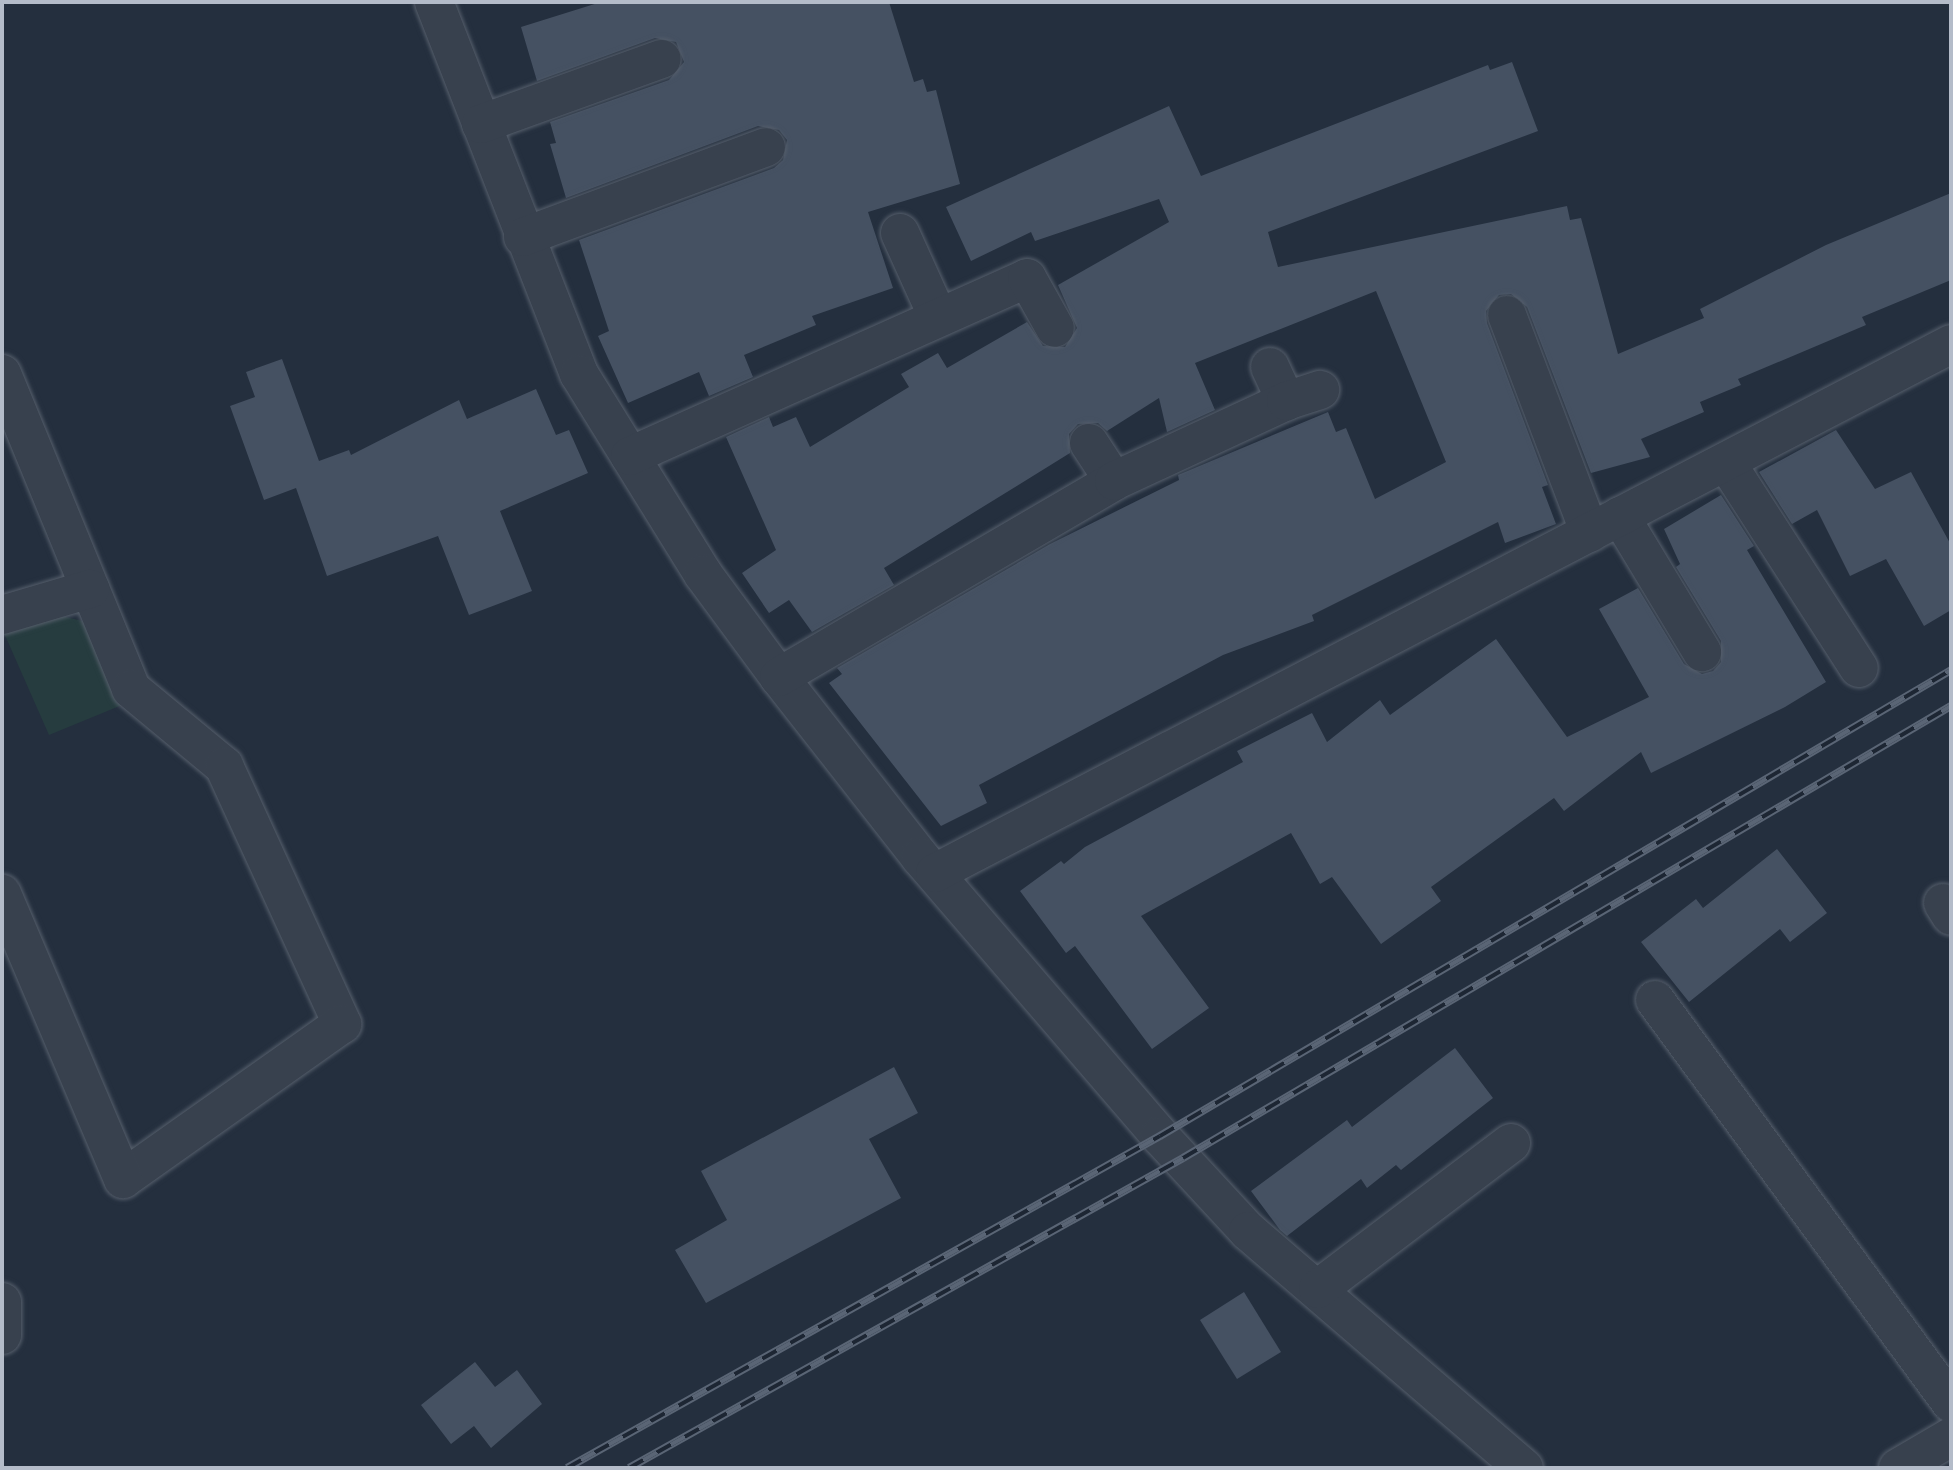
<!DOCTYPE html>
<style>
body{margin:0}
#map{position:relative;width:1953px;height:1470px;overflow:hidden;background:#242f3e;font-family:Barlow,sans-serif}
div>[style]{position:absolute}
.green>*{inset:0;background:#263c3f}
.building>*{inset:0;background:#455162}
.roads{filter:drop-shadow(0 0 2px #565f6c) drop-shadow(0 0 2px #565f6c)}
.minor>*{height:38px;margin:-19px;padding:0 19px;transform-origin:19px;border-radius:19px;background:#38414e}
.rail>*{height:8px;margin-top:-4px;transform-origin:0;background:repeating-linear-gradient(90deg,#1d2633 0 16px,#5a6575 0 32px);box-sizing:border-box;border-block:2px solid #5a6575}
span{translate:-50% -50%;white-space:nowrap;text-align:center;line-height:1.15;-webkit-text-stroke:5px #1d2633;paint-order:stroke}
.frame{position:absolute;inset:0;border:4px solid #b4bcc9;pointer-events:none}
</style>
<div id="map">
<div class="green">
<i style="clip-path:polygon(58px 615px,86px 622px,122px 705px,49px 735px,4px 633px)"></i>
</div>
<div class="building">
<i style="clip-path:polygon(601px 2px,889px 2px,914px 82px,923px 79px,927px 92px,936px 90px,960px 184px,868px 212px,893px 288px,812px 316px,816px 325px,744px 355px,753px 377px,709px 396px,699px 372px,628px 403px,598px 336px,609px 331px,579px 240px,774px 168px,783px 160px,787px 140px,779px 130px,758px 126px,566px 198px,550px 144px,556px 143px,550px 122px,669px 80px,684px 62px,676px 42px,655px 38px,537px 81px,521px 27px)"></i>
<i style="clip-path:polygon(1512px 62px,1538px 131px,1268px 232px,1278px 267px,1567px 206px,1570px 220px,1581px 218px,1618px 354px,1704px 318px,1700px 309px,1826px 245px,1951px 193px,1951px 280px,1862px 317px,1866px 325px,1738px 379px,1741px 385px,1700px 402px,1704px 412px,1641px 439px,1650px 457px,1591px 473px,1527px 307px,1511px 294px,1499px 295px,1486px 311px,1487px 323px,1548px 485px,1542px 487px,1556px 524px,1505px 543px,1498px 522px,1312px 615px,1314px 621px,1223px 655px,979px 785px,987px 803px,941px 826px,829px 683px,842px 674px,837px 668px,1050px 544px,1179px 480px,1178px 475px,1328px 412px,1336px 432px,1346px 428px,1375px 499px,1446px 462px,1376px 291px,1195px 363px,1215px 410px,1167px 432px,1159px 398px,1107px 431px,1098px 423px,1078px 424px,1069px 434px,1070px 453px,884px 568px,894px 585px,812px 632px,789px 600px,769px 613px,742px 573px,776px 550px,726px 437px,769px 417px,773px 427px,796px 417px,810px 447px,909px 387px,901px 374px,938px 353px,947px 368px,1027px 322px,1043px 346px,1065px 347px,1077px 328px,1058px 285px,1169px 222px,1159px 199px,1035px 241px,1031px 232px,971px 261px,946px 207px,1169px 106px,1201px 176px,1488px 65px,1490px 70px)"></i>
<i style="clip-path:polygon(282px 359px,319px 461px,349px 450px,351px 455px,459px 400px,467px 419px,536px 389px,556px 435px,569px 430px,588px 473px,500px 511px,532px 591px,469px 615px,438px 536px,327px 576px,296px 488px,264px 500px,230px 406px,255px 397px,246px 372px)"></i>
<i style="clip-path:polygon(1836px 430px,1875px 489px,1911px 472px,1951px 545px,1951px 610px,1924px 626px,1886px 559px,1850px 576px,1817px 510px,1792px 524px,1759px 472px)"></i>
<i style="clip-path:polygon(1721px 495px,1754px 546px,1747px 550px,1826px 682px,1785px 707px,1651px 773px,1641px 752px,1564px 811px,1554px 798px,1431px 887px,1441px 901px,1381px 944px,1332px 877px,1320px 884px,1291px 833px,1141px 916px,1209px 1008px,1152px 1049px,1075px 946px,1066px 953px,1020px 891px,1061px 861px,1064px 864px,1085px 847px,1243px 762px,1237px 751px,1312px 713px,1327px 742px,1380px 700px,1390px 715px,1496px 639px,1567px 737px,1649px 697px,1599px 609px,1638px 588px,1684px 664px,1702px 674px,1713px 671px,1721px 662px,1721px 641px,1676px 567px,1680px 564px,1664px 529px)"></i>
<i style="clip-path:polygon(1777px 849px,1827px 913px,1790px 942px,1780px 929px,1689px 1002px,1641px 942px,1696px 899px,1703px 908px)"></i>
<i style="clip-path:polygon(1455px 1048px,1493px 1098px,1401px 1170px,1396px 1165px,1367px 1188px,1361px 1179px,1287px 1236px,1280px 1230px,1251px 1191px,1347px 1120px,1352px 1127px)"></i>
<i style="clip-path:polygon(894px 1067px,918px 1113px,869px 1139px,901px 1198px,706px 1303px,675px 1250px,727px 1220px,701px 1171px)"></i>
<i style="clip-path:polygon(1244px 1292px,1281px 1352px,1237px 1379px,1200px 1320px)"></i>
<i style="clip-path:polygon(475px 1362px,495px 1387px,517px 1370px,542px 1404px,491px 1448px,474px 1426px,451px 1444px,421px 1405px)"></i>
</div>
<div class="roads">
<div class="minor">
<i style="left:434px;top:2px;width:399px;rotate:68.7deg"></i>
<i style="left:579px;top:374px;width:235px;rotate:58.2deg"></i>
<i style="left:703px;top:574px;width:128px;rotate:53.6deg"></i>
<i style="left:779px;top:677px;width:229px;rotate:51.9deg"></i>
<i style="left:920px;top:857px;width:368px;rotate:49.3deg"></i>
<i style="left:1160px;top:1136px;width:129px;rotate:47.2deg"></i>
<i style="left:1248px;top:1231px;width:364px;rotate:40.7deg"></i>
<i style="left:481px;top:124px;width:192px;rotate:-19.8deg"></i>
<i style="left:900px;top:233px;width:92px;rotate:65.7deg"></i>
<i style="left:523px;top:237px;width:259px;rotate:-20.3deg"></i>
<i style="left:1507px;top:315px;width:233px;rotate:69.2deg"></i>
<i style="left:1270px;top:367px;width:38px;rotate:65deg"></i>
<i style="left:2px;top:374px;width:340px;rotate:67.7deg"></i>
<i style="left:131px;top:689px;width:121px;rotate:39.6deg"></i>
<i style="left:224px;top:766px;width:284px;rotate:65.4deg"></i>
<i style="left:342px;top:1024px;width:268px;rotate:144.7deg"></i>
<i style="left:123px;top:1179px;width:310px;rotate:-113deg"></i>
<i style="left:1089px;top:443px;width:45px;rotate:56.7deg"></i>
<i style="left:630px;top:456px;width:435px;rotate:-24.1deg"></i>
<i style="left:1027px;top:278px;width:57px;rotate:60.8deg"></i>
<i style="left:1726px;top:462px;width:245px;rotate:57.2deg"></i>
<i style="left:1620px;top:516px;width:159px;rotate:58.9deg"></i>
<i style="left:2px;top:615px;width:92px;rotate:-16.5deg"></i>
<i style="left:779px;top:677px;width:388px;rotate:-30.3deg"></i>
<i style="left:1114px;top:481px;width:190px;rotate:-24.9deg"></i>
<i style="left:1286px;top:401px;width:36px;rotate:-18deg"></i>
<i style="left:935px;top:873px;width:1145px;rotate:-27.5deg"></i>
<i style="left:1943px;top:903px;width:15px;rotate:58deg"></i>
<i style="left:1655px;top:1000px;width:500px;rotate:53.7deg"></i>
<i style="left:1318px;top:1289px;width:242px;rotate:-37.1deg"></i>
<i style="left:2px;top:1302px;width:33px;rotate:90deg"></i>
<i style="left:1898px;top:1468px;width:61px;rotate:-30.3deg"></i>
</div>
</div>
<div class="rail">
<i style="left:567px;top:1468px;width:680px;rotate:-29.24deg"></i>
<i style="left:1160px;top:1136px;width:918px;rotate:-30.5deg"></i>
<i style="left:629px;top:1468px;width:635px;rotate:-29.23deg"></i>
<i style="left:1183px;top:1158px;width:891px;rotate:-30.48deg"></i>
</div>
<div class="frame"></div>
</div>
